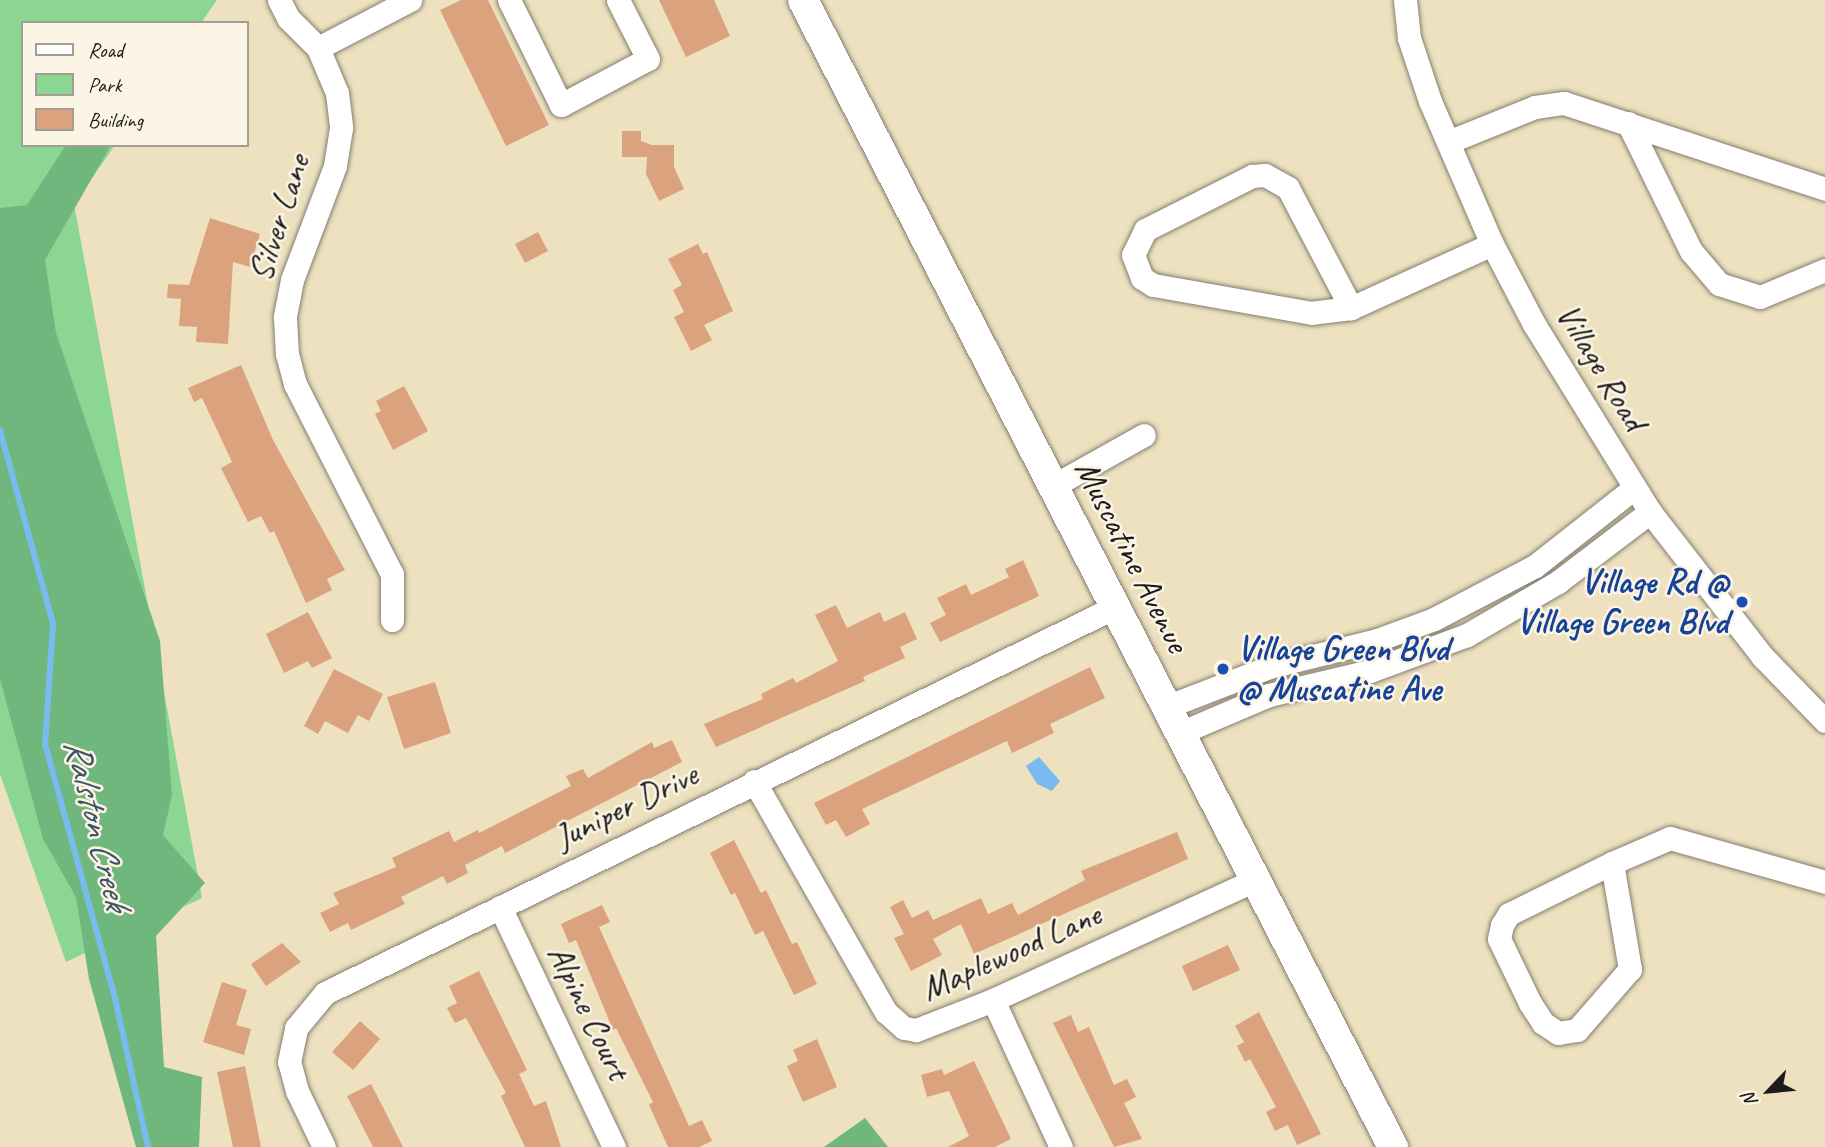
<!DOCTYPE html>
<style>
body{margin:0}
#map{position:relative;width:1825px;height:1147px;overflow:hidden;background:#ede1c0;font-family:Caveat,sans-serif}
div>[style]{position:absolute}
.green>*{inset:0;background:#8bd693}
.forest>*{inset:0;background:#70b77d}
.water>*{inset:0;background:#79bbee}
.stream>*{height:6px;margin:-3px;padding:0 3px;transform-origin:3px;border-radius:3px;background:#79bbee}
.building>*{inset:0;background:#dba37d}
.roads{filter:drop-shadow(0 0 2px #847e6e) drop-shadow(0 0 2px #847e6e)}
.minor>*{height:23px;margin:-11.5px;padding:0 11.5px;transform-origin:11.5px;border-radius:11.5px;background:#fff}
.major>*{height:30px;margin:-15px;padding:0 15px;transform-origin:15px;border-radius:15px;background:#fff}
.dots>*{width:19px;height:19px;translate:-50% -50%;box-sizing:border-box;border:4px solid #fcf5e5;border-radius:50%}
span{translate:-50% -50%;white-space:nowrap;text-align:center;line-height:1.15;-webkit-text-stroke:5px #fcf5e5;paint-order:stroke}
.street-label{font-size:35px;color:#1c1c1c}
.transit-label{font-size:35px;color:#164399;font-weight:700}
.right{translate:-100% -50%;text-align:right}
.left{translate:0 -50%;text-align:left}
.water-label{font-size:37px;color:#3d5466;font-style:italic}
.legend{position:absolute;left:21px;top:21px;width:228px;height:126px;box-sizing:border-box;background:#fcf5e5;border:2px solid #a29e95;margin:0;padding:9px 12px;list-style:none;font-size:21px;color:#1c1c1c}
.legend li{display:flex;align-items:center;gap:14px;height:35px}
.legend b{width:35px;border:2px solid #a29e95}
.north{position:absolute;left:1734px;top:1056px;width:70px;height:70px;-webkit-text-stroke:5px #fcf5e5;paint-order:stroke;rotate:244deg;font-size:19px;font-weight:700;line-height:28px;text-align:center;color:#1c1c1c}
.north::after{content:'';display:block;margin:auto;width:24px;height:32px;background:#1c1c1c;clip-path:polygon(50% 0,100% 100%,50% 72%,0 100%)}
</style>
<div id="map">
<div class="green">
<i style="clip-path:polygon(0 0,217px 0,201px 23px,23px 23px,23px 145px,115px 145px,74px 204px,202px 898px,66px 962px,0 774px)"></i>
</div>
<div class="forest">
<i style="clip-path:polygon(66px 145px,111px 145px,45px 260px,56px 333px,160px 641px,172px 795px,163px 835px,205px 883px,156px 936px,164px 1067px,202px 1077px,199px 1147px,136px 1147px,89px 979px,76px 897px,43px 839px,0 679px,0 208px,27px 205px)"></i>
<i style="clip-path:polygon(865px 1118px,888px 1147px,824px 1147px)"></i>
</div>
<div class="water">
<i style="clip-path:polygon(1039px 757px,1060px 781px,1052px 791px,1037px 784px,1026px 766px)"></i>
</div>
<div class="stream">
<i style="left:0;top:430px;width:201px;rotate:74.7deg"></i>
<i style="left:53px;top:624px;width:120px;rotate:93.8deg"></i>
<i style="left:45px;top:744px;width:263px;rotate:74.6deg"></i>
<i style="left:115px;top:998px;width:153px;rotate:77.5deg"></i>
</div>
<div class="building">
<i style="clip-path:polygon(461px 0,488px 0,549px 125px,506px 146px,440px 10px)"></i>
<i style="clip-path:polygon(659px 0,714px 0,730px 36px,686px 57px)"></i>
<i style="clip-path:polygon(622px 131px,641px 131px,641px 141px,652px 145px,674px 145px,674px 167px,684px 189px,659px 201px,646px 174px,647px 157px,622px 157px)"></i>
<i style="clip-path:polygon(210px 218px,260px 234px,250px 267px,233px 262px,228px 344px,196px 342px,197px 327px,179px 326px,181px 299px,167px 298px,168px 284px,189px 285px)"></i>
<i style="clip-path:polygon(538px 232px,548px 251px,525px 263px,515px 244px)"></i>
<i style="clip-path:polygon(698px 244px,703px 254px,707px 252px,733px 311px,704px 325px,712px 340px,691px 351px,674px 317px,684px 312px,673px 290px,682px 285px,668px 259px)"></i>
<i style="clip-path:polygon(241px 365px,273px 440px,345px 570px,327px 579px,332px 590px,306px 603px,274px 531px,270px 533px,261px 516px,248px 522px,221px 468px,232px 462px,202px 398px,194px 402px,188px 388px)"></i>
<i style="clip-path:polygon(404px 386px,428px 431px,393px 450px,375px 414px,381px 411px,376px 401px)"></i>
<i style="clip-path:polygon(1023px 560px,1039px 596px,940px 642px,930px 623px,946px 615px,937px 598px,966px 584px,971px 595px,1009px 577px,1005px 569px)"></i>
<i style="clip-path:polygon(836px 605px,847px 628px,880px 612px,884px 622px,905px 612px,917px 639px,900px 647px,905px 658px,863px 677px,865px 681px,716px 747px,704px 724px,763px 699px,761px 694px,793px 678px,796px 683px,838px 661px,815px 615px)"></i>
<i style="clip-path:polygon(308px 612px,332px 658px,312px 668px,308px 661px,284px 673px,266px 634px)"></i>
<i style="clip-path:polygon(1090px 667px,1105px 698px,1050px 724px,1054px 733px,1012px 753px,1007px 741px,862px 809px,870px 824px,846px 837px,836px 820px,826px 825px,814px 803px)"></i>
<i style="clip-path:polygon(334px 669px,383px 694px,369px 721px,358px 715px,348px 733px,325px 721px,318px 734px,304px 726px)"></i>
<i style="clip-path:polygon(435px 682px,451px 733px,404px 749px,387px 697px)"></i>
<i style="clip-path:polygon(672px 740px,682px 762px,505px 853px,502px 846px,465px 865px,468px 873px,447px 884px,443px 876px,401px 897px,405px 904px,351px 930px,348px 923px,330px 932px,320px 913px,339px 904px,333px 893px,396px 867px,392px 858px,449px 831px,454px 842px,478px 830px,479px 833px,571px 786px,566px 776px,583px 769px,588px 778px,652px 742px,654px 748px)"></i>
<i style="clip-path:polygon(1177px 832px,1188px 859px,974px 954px,961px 924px,933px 939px,942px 955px,911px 971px,894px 938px,904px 934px,890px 907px,903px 900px,912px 918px,928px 910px,933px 920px,981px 898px,988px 914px,1012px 903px,1018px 915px,1085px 880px,1081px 871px)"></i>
<i style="clip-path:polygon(734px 840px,761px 893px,766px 890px,792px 944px,797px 942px,817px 984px,794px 995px,763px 931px,755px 935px,735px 893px,731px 895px,710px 853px)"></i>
<i style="clip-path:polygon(602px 905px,610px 922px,599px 927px,689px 1126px,702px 1120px,712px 1141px,699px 1147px,668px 1147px,649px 1105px,653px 1102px,616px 1028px,613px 1030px,576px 940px,569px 943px,561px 924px)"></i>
<i style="clip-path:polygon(282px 943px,301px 962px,266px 986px,251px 964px)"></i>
<i style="clip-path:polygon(1228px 945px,1240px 970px,1193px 991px,1182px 966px)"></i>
<i style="clip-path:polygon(479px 971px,527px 1070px,519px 1074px,534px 1106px,546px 1101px,561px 1147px,525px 1147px,501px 1096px,506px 1093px,466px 1018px,455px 1023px,447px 1008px,457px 1003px,449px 986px)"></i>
<i style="clip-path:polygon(222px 982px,247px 990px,236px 1025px,251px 1029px,244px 1055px,203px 1042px)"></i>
<i style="clip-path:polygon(1259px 1012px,1321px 1134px,1297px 1145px,1288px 1125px,1275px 1131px,1266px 1112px,1276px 1107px,1250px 1059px,1245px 1062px,1237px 1046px,1244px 1042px,1235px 1026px)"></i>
<i style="clip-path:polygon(1071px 1015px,1078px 1032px,1089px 1027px,1114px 1085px,1127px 1079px,1136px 1097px,1124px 1103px,1142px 1139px,1114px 1147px,1053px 1023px)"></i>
<i style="clip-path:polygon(360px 1021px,380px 1039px,353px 1070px,332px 1052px)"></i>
<i style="clip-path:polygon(817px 1039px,837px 1087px,803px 1102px,787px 1066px,798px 1061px,793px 1050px)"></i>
<i style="clip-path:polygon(974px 1061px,1011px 1139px,995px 1147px,948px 1147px,969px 1136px,949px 1091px,927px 1097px,921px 1075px,942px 1069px,944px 1075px)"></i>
<i style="clip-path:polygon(245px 1066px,261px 1147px,233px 1147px,217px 1072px)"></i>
<i style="clip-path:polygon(371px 1084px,389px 1119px,403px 1147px,373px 1147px,347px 1096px)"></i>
</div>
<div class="roads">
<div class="minor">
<i style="left:279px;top:0;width:20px;rotate:63deg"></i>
<i style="left:288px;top:18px;width:42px;rotate:45deg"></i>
<i style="left:318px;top:48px;width:49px;rotate:67.1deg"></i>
<i style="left:337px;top:93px;width:35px;rotate:83deg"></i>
<i style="left:341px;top:128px;width:38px;rotate:99deg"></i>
<i style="left:335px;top:166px;width:122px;rotate:110.7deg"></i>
<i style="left:292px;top:280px;width:38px;rotate:101deg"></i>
<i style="left:285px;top:317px;width:37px;rotate:87deg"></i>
<i style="left:287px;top:354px;width:31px;rotate:75deg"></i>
<i style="left:295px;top:384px;width:213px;rotate:63deg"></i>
<i style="left:392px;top:574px;width:46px;rotate:90deg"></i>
<i style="left:509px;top:0;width:117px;rotate:63.7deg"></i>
<i style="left:561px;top:105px;width:98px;rotate:-27.9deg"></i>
<i style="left:648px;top:59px;width:66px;rotate:-117deg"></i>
<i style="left:1405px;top:0;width:38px;rotate:84deg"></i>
<i style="left:1409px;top:38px;width:66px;rotate:71.6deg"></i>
<i style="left:1430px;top:101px;width:156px;rotate:66.6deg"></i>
<i style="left:1492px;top:244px;width:90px;rotate:62.3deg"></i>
<i style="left:1534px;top:324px;width:221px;rotate:58.3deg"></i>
<i style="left:1650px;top:512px;width:184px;rotate:52.1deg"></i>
<i style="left:1763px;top:657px;width:89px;rotate:45.9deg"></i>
<i style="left:318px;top:48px;width:104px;rotate:-27.6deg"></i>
<i style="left:1628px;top:123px;width:143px;rotate:63.8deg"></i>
<i style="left:1691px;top:251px;width:43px;rotate:49.7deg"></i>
<i style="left:1719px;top:284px;width:43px;rotate:17.6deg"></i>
<i style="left:1760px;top:297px;width:70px;rotate:-22.6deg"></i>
<i style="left:1448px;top:142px;width:94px;rotate:-21.9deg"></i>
<i style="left:1535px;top:107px;width:29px;rotate:-8deg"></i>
<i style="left:1564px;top:103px;width:275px;rotate:18.2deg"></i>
<i style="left:1265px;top:175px;width:26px;rotate:29deg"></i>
<i style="left:1288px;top:188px;width:136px;rotate:62.3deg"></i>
<i style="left:1351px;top:308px;width:39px;rotate:173deg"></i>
<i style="left:1312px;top:313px;width:161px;rotate:-170deg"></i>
<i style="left:1153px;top:285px;width:13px;rotate:-148deg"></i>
<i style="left:1142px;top:278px;width:25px;rotate:-111deg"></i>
<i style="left:1133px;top:255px;width:28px;rotate:-64deg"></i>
<i style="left:1145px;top:230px;width:120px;rotate:-26.8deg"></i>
<i style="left:1252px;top:176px;width:13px;rotate:-4deg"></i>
<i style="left:1351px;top:308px;width:155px;rotate:-24.4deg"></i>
<i style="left:1053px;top:486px;width:104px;rotate:-29.3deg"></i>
<i style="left:1166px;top:707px;width:110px;rotate:-21.2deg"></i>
<i style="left:1269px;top:667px;width:111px;rotate:-14deg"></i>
<i style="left:1377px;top:640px;width:61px;rotate:-20.2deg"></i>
<i style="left:1434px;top:619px;width:114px;rotate:-27.7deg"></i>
<i style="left:1535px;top:566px;width:125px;rotate:-38.2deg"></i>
<i style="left:1180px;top:733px;width:97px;rotate:-23.1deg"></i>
<i style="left:1269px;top:695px;width:104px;rotate:-13.4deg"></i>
<i style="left:1370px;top:671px;width:103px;rotate:-20.4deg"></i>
<i style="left:1467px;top:635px;width:105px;rotate:-30.2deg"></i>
<i style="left:1558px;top:582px;width:116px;rotate:-37.3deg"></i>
<i style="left:754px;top:781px;width:266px;rotate:60.3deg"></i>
<i style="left:886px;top:1012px;width:24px;rotate:42deg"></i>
<i style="left:904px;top:1028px;width:12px;rotate:9deg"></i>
<i style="left:916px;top:1030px;width:83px;rotate:-21.3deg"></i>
<i style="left:993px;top:1000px;width:288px;rotate:-24.6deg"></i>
<i style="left:1612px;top:863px;width:108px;rotate:80.4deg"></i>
<i style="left:1630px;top:969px;width:81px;rotate:131deg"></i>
<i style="left:1577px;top:1030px;width:19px;rotate:171deg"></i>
<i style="left:1558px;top:1033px;width:18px;rotate:-146deg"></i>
<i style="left:1543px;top:1023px;width:24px;rotate:-123deg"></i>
<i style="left:1530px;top:1003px;width:71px;rotate:-115.8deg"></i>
<i style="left:1499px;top:939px;width:14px;rotate:-78deg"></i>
<i style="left:1502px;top:925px;width:13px;rotate:-58deg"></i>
<i style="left:1509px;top:914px;width:115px;rotate:-26.3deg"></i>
<i style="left:1612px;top:863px;width:63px;rotate:-23.3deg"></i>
<i style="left:1670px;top:838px;width:161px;rotate:15.8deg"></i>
<i style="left:500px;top:907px;width:266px;rotate:64.6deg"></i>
<i style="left:993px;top:1000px;width:162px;rotate:65.2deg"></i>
<i style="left:324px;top:1147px;width:62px;rotate:-115.7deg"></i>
<i style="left:297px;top:1091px;width:30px;rotate:-105deg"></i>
<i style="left:289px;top:1062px;width:35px;rotate:-78deg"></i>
<i style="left:296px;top:1028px;width:45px;rotate:-50.4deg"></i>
<i style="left:325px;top:993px;width:879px;rotate:-26.04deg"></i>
</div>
<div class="major">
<i style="left:803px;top:0;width:1290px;rotate:62.78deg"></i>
</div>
</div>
<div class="dots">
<i style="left:1742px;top:602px;background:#1a4fb4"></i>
<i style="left:1223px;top:669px;background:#1a4fb4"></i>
</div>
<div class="street-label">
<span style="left:279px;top:218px;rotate:-72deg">Silver Lane</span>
<span style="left:1601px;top:367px;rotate:59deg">Village Road</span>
<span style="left:1132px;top:556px;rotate:63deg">Muscatine Avenue</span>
<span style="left:626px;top:806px;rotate:-26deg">Juniper Drive</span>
<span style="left:1011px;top:952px;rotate:-24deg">Maplewood Lane</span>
<span style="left:589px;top:1012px;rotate:64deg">Alpine Court</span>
</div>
<div class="transit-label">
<span class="right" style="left:1728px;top:602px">Village Rd @<br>Village Green Blvd</span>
<span class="left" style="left:1237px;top:669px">Village Green Blvd<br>@ Muscatine Ave</span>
</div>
<div class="water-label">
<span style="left:97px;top:824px;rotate:76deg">Ralston Creek</span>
</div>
<ul class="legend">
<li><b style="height:9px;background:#fff"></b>Road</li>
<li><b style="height:19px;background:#8bd693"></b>Park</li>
<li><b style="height:19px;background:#dba37d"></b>Building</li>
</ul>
<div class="north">N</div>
</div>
